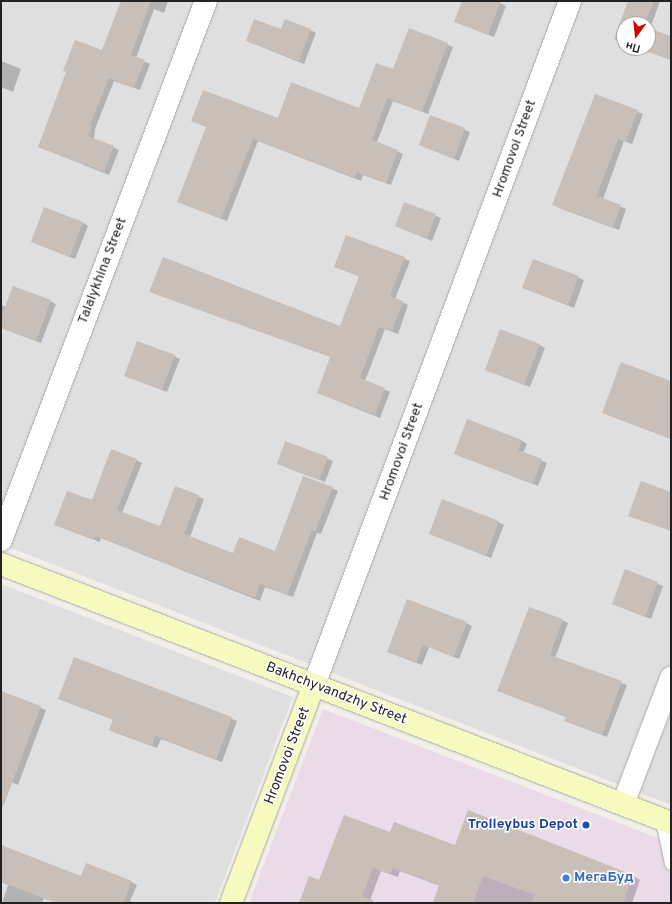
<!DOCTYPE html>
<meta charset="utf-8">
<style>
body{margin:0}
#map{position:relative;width:672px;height:904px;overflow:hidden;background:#f2efe9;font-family:Overpass,sans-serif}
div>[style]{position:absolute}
.residential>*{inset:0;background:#e0dfdf}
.industrial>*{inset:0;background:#ebdbe8}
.shadow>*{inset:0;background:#0003}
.building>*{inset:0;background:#c7bfb8}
.roads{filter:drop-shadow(0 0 1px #a9a9a9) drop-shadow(0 0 1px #a9a9a9)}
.lane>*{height:13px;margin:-6.5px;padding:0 6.5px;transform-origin:6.5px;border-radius:6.5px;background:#fff}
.street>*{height:22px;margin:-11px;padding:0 11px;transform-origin:11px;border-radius:11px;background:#fff}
.secondary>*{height:22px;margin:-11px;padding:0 11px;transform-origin:11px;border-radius:11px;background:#f7fabf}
.dots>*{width:11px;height:11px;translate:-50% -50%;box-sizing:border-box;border:2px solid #fff;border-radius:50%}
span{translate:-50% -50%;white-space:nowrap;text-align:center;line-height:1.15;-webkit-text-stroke:3px #fff;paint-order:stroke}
.street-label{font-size:14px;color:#222}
.transit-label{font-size:14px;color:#164399;font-weight:700}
.right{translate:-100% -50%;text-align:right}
.shop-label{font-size:14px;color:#366cbe;font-weight:700}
.left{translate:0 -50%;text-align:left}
.frame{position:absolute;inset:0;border:2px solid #222;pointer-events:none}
.north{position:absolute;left:616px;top:16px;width:40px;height:40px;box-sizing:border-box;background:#fff;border:1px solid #a7a7a7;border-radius:50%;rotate:195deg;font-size:11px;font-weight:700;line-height:16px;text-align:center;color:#222}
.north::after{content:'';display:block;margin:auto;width:14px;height:18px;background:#d40000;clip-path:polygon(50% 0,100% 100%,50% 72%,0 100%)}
</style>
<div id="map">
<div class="residential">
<i style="clip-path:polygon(evenodd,1px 1px,671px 1px,671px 805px,1px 544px,1px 1px,624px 24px,648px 24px,648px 48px,624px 48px,624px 24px)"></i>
<i style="clip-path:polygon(1px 584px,293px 697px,215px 903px,1px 903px)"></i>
</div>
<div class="industrial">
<i style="clip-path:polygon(323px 709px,671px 843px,671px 903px,249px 903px)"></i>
</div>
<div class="shadow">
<i style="clip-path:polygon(122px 1px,168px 1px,164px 13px,154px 9px,136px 58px,150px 64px,140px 90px,114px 81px,95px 129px,94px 139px,119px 150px,109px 175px,39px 147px,102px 51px)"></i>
<i style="clip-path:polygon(463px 1px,495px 1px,506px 6px,494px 37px,455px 21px)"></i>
<i style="clip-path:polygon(629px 1px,660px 1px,650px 29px,671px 37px,671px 60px,638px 48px,648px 48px,648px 24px,624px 24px,624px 43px,615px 38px)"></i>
<i style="clip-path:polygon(409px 29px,453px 47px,428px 114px,393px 101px,377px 142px,403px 154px,391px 185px,363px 175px,361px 181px,258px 141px,227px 221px,184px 204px,207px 127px,193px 121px,278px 119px,360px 109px,394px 70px)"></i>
<i style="clip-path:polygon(281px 30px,310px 30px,316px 33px,304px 64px,247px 41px)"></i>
<i style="clip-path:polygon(1px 61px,21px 69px,13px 92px,1px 87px)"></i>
<i style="clip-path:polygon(595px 95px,643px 114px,632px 144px,624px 141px,603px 199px,626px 209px,619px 230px,559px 208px)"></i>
<i style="clip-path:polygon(431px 117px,470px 132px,459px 161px,420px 145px)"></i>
<i style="clip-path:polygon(404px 203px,441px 218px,432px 241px,396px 226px)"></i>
<i style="clip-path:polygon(82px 222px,88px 226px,75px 259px,32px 242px)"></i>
<i style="clip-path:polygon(346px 236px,410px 261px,395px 299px,408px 305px,398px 334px,385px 329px,365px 381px,390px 392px,380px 418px,318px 393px,360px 277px,335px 266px)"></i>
<i style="clip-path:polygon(534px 260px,584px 280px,574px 308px,529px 290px)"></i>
<i style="clip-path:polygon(50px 301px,56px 304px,41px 343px,1px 328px,1px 305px,6px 307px)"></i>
<i style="clip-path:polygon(539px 345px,545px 348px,530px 387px,486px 370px)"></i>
<i style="clip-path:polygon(174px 356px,180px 359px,167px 392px,125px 376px)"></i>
<i style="clip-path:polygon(671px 396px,671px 439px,603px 413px)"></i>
<i style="clip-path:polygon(521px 440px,527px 444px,523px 453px,547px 463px,538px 486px,455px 454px)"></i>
<i style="clip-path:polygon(286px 442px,333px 461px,325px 482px,283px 466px)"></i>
<i style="clip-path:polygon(136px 460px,142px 463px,122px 513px,160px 527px,176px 487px,204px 499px,190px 537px,234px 554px,275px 552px,332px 488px,338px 491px,321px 534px,317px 533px,293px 597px,265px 587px,260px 601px,101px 538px,100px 542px,61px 527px)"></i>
<i style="clip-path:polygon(498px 522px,504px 525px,491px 558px,431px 534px)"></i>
<i style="clip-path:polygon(625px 570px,663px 586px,651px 619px,613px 604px)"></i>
<i style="clip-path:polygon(562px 620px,568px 623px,555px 658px,627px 685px,607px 737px,571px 723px,566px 717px,499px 691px)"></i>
<i style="clip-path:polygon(466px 623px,472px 626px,459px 659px,429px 647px,422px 665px,388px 652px)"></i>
<i style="clip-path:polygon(74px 658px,237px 721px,222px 762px,161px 739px,157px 748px,116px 733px,110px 730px,114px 720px,64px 701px)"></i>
<i style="clip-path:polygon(1px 692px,46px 710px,18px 785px,1px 778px)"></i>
<i style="clip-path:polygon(469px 811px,633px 876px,640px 880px,632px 903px,434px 903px,440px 886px,400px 871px,398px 877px,381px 871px,369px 903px,300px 903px,319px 881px,391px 834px,455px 847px)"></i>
<i style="clip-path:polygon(1px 846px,82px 877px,131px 882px,137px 885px,130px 901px,137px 903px,58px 903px,44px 898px,42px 903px,2px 903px,8px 885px,1px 882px)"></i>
</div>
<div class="building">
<i style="clip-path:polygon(121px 1px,151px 1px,131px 55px,145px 60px,134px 88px,109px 78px,90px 125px,92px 126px,88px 136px,114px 146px,104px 172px,38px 147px,66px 72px,63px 71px,75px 40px,102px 50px)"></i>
<i style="clip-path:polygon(462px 1px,501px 1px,488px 35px,454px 22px)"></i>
<i style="clip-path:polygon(628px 1px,654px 1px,645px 24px,624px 24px,624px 43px,614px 39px)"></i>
<i style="clip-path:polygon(254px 19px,281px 29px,285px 19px,311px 29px,299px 61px,246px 41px)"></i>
<i style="clip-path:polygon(409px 28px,448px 43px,422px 112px,387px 98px,372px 140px,398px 150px,386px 183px,357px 172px,355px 178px,253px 139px,221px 219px,177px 202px,206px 127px,191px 121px,203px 90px,278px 118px,291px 82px,359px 108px,376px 63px,393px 69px)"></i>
<i style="clip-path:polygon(648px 28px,671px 36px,671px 60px,639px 48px,648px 48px)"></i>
<i style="clip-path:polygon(595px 94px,638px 110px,626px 142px,618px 139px,597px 196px,621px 205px,613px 228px,552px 205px)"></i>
<i style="clip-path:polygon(430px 115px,465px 128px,454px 159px,419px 145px)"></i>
<i style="clip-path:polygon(404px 202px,436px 214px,427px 239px,395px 226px)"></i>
<i style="clip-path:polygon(44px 207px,83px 222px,70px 257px,31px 242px)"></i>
<i style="clip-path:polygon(346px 235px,405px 257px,390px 296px,403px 301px,392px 331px,379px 327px,360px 378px,385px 388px,375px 415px,317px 393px,330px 357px,149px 292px,163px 257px,340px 326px,359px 276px,334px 267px)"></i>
<i style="clip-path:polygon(533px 259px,579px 276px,568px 305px,522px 288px)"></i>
<i style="clip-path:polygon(13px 286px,51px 300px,36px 341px,1px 328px,1px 317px)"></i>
<i style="clip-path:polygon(500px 329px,540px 344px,524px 385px,485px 370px)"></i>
<i style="clip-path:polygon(137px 341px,175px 355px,162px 390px,124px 376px)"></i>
<i style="clip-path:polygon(621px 362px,671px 381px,671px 439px,602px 413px)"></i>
<i style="clip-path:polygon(467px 419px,522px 440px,518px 450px,542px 459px,533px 484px,454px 454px)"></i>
<i style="clip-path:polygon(285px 441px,328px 457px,319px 480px,277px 464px)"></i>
<i style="clip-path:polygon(111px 449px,137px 459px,117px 510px,160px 526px,175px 486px,199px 495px,184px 534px,233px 553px,239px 537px,275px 551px,303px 476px,333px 487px,315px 532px,312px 530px,287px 595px,260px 584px,255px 598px,96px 536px,94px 540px,54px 525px,67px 491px,92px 500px)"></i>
<i style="clip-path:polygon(641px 481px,671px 492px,671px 531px,628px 516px)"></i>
<i style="clip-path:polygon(442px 499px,499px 521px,486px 556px,429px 534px)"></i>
<i style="clip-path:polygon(625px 569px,658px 582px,645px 617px,612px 604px)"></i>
<i style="clip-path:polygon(407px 599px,467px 622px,454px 657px,423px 645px,416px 663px,387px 652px)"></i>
<i style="clip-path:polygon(529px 607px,563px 619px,550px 655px,622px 681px,602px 735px,564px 721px,566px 717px,497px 691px)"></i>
<i style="clip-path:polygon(74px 657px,232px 717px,216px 760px,155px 736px,152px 746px,109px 730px,113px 719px,58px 699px)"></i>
<i style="clip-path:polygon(1px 691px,41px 706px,3px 807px,1px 806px)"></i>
<i style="clip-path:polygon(468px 810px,633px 875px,623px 903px,532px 903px,535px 895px,483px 876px,473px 903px,433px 903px,439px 885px,393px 868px,390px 874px,373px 868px,362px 896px,373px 900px,373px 903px,299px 903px,309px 876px,319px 880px,344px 815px,390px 832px,394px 822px,455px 845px)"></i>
<i style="clip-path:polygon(1px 845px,81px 876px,86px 863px,132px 881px,123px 903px,56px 903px,1px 882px)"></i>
</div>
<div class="roads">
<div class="lane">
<i style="left:662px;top:820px;width:44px;rotate:78.2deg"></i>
</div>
<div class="street">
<i style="left:1px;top:540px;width:577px;rotate:-69.18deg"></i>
<i style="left:314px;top:685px;width:730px;rotate:-69.48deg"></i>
<i style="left:623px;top:804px;width:135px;rotate:-69.1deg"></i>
</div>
<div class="secondary">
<i style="left:1px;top:564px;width:718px;rotate:21.13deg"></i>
<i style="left:231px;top:903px;width:233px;rotate:-69.2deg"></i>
</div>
</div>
<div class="dots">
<i style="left:586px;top:825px;background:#1a4fb4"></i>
<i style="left:566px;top:878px;background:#3f7fe0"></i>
</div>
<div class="street-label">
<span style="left:515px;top:149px;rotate:-70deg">Hromovoi Street</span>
<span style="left:103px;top:271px;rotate:-69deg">Talalykhina Street</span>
<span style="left:402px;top:452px;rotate:-70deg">Hromovoi Street</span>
<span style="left:336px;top:694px;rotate:21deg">Bakhchyvandzhy Street</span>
<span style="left:288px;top:756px;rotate:-69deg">Hromovoi Street</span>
</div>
<div class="transit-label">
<span class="right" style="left:578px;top:825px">Trolleybus Depot</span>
</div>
<div class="shop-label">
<span class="left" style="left:574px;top:878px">МегаБуд</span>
</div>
<div class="frame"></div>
<div class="north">Пн</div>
</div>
